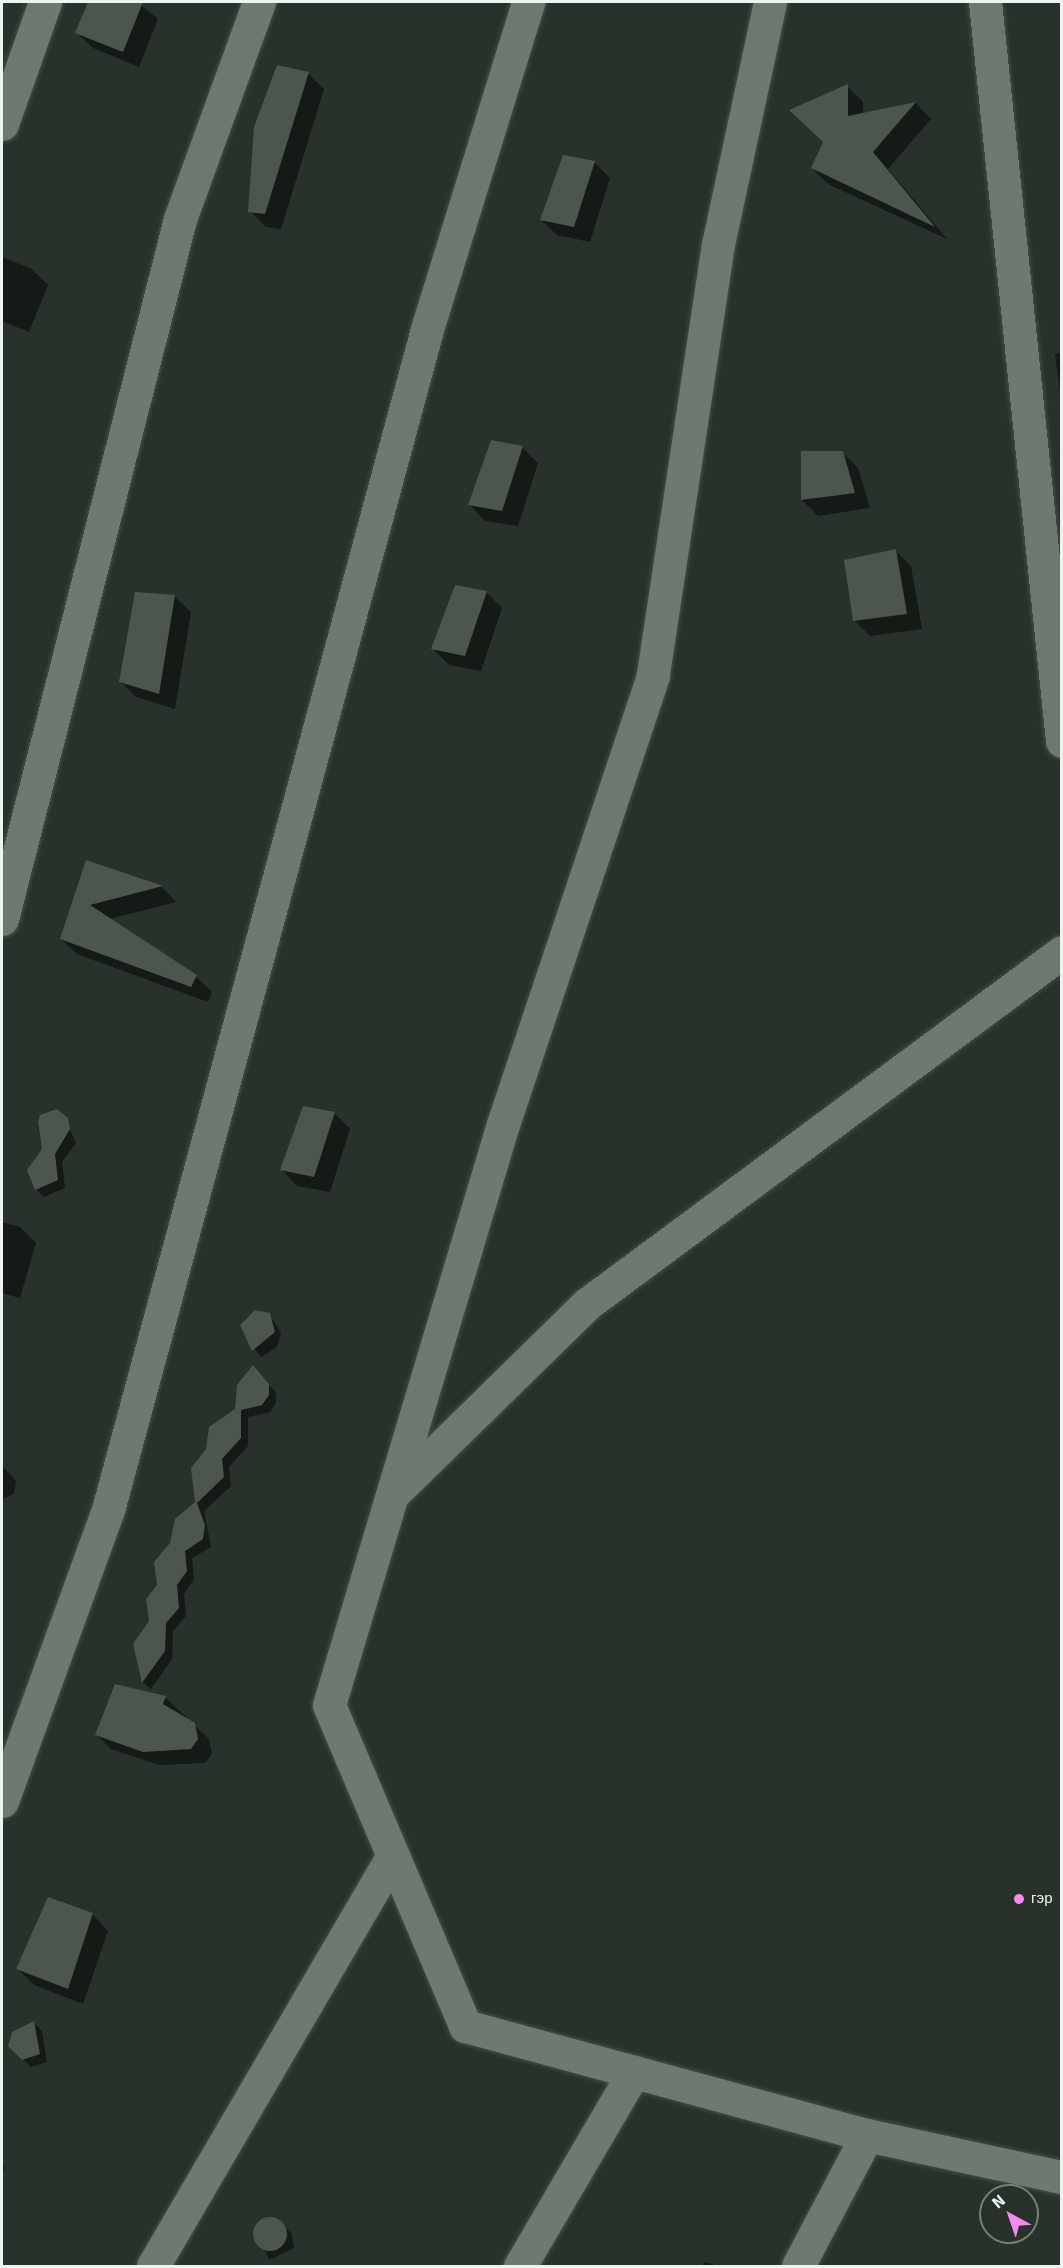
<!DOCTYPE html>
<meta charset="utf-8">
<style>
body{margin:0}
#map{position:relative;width:1063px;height:2268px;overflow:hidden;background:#28312a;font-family:Signika,sans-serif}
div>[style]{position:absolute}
.shadow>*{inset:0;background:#0007}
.building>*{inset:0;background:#4c564d}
.round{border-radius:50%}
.roads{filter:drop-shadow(0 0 2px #464d47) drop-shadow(0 0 2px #464d47)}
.street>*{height:33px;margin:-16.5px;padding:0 16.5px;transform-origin:16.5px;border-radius:16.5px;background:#6e7970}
.dots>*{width:16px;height:16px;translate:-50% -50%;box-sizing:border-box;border:3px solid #28312a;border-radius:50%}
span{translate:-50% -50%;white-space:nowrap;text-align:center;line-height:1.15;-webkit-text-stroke:4.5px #28312a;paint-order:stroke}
.poi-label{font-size:15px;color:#edf3ee}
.left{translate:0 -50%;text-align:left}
.frame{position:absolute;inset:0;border:3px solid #edf3ee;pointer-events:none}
.north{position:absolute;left:979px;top:2184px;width:60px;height:60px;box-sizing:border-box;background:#28312a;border:2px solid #777f78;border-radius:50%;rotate:320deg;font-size:16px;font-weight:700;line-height:24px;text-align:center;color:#edf3ee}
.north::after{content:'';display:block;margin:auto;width:21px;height:27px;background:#f689ed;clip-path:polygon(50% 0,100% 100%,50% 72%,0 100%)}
</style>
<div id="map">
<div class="shadow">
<i style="clip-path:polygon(90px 2px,137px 2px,158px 19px,139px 67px,93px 48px,77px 33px)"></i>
<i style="clip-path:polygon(308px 73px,324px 89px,281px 229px,266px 227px,250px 211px)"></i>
<i style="clip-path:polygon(847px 86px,863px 102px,863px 114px,916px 103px,931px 119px,888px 169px,947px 239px,828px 184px,812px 168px)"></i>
<i style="clip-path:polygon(594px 162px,610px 178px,590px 242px,557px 235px,541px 220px)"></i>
<i style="clip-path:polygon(2px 257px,32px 269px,48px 285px,29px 332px,2px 321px)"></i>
<i style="clip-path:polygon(1062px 352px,1062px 407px,1055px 354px)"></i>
<i style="clip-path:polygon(492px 442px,523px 448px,538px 463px,518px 526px,485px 521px,470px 505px)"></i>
<i style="clip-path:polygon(842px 452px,858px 468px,870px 508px,818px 516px,802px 500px)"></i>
<i style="clip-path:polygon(895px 550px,911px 566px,922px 629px,870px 636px,854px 620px)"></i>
<i style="clip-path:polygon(486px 592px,502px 608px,481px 671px,449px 665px,433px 649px)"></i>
<i style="clip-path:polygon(175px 597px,191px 612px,175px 709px,136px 697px,120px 681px)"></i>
<i style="clip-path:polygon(87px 862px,162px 887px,176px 902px,110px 919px,196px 977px,212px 992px,208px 1002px,77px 954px,61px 939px)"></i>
<i style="clip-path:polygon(334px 1113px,350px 1129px,330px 1192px,297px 1186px,282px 1170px)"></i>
<i style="clip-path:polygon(63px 1115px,76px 1143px,62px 1162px,65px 1188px,44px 1197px,36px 1189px,44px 1150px,38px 1127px,42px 1116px)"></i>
<i style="clip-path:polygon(2px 1222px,20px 1227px,36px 1243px,20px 1298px,2px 1293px)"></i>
<i style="clip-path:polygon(256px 1312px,269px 1314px,281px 1333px,277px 1347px,261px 1357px,243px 1333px,245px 1319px)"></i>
<i style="clip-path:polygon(261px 1375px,276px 1393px,276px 1403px,270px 1412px,248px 1417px,248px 1446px,229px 1467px,231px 1486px,204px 1511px,211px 1547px,192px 1558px,194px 1579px,184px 1594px,186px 1616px,173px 1631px,172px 1659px,151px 1689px,143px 1682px,134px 1644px,150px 1621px,172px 1543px,197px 1503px,237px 1410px)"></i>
<i style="clip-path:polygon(2px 1466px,16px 1481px,14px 1494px,3px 1499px)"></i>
<i style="clip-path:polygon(165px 1697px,209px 1739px,212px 1754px,205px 1763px,159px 1765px,111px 1749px,97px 1735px)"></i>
<i style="clip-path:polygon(49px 1898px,93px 1915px,108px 1931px,83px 2004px,34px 1985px,18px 1969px)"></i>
<i style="clip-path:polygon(34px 2023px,42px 2031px,47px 2062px,31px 2067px,10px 2046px)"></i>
<i style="clip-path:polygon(2px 2164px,4px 2167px,2px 2181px)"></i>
<i style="clip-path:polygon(276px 2219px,292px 2234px,294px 2248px,269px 2260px,256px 2229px,259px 2222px)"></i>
<i style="clip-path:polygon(705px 2262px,718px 2266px,702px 2266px)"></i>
</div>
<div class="building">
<i style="clip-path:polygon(88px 2px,143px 2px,123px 52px,75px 33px)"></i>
<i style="clip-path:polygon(277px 65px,309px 72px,265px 214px,248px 212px,254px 127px)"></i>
<i style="clip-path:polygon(848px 84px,848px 116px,916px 102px,873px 152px,935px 227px,811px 168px,823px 142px,789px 110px)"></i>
<i style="clip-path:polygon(563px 155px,595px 161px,574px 227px,540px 220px)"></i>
<i style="clip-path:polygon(491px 440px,523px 446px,502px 511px,468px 505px)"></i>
<i style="clip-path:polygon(801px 451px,843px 451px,855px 493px,801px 500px)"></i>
<i style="clip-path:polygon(896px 549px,907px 614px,853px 621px,844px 560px)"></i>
<i style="clip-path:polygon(455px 585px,487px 591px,465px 656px,431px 649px)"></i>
<i style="clip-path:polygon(135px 592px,175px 595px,159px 694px,119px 682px)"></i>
<i style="clip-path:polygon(86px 860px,163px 886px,90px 905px,197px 975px,191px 987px,60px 939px)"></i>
<i style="clip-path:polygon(303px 1106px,335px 1112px,314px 1177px,280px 1170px)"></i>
<i style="clip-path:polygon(57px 1109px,68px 1118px,70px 1129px,55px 1154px,58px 1180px,35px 1190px,27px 1170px,42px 1149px,38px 1122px,40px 1115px)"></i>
<i style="clip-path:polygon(255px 1310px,270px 1313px,275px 1332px,252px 1351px,240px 1325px)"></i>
<i style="clip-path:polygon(253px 1365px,269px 1384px,269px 1395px,262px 1405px,241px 1410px,241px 1438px,222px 1459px,224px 1477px,197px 1503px,205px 1525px,203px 1539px,185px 1551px,187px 1571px,177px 1585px,179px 1608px,166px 1623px,165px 1651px,142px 1683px,133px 1644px,149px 1621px,146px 1599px,157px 1585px,154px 1562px,170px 1543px,175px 1519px,195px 1502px,191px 1468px,206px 1449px,209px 1427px,235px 1409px,237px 1385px)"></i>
<i style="clip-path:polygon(115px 1684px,166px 1696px,163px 1704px,195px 1723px,198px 1739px,191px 1749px,143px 1752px,95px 1735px)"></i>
<i style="clip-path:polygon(48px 1897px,93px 1913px,68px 1989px,16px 1969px)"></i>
<i style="clip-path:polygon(34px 2021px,40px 2054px,22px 2060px,8px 2046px,12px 2032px)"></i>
<i class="round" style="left:253px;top:2217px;width:34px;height:34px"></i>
</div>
<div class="roads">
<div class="street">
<i style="left:770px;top:2px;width:248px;rotate:102.1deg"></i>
<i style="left:718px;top:244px;width:437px;rotate:98.6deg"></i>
<i style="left:653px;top:676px;width:472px;rotate:108.5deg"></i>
<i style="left:503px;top:1124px;width:606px;rotate:106.67deg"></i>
<i style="left:329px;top:1705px;width:349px;rotate:67deg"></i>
<i style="left:465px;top:2026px;width:417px;rotate:15.2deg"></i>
<i style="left:867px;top:2135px;width:199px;rotate:12.2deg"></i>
<i style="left:985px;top:2px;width:743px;rotate:84.05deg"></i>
<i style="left:2px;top:124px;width:129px;rotate:-70.6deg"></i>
<i style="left:2px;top:919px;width:722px;rotate:-75.73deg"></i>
<i style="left:180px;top:219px;width:231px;rotate:-70deg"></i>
<i style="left:393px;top:1494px;width:272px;rotate:-44.4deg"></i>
<i style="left:587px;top:1304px;width:591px;rotate:-36.54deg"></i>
<i style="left:2px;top:1801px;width:310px;rotate:-70deg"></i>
<i style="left:108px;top:1510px;width:1223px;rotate:-74.88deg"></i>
<i style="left:427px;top:329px;width:342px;rotate:-72.8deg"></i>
<i style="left:153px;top:2266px;width:475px;rotate:-59.7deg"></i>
<i style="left:520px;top:2266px;width:225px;rotate:-59.6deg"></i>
<i style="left:798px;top:2266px;width:148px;rotate:-62.2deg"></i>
</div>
</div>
<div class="dots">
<i style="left:1019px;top:1899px;background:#f689ed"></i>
</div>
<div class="poi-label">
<span class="left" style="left:1031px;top:1899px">гэр</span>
</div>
<div class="frame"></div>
<div class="north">N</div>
</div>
